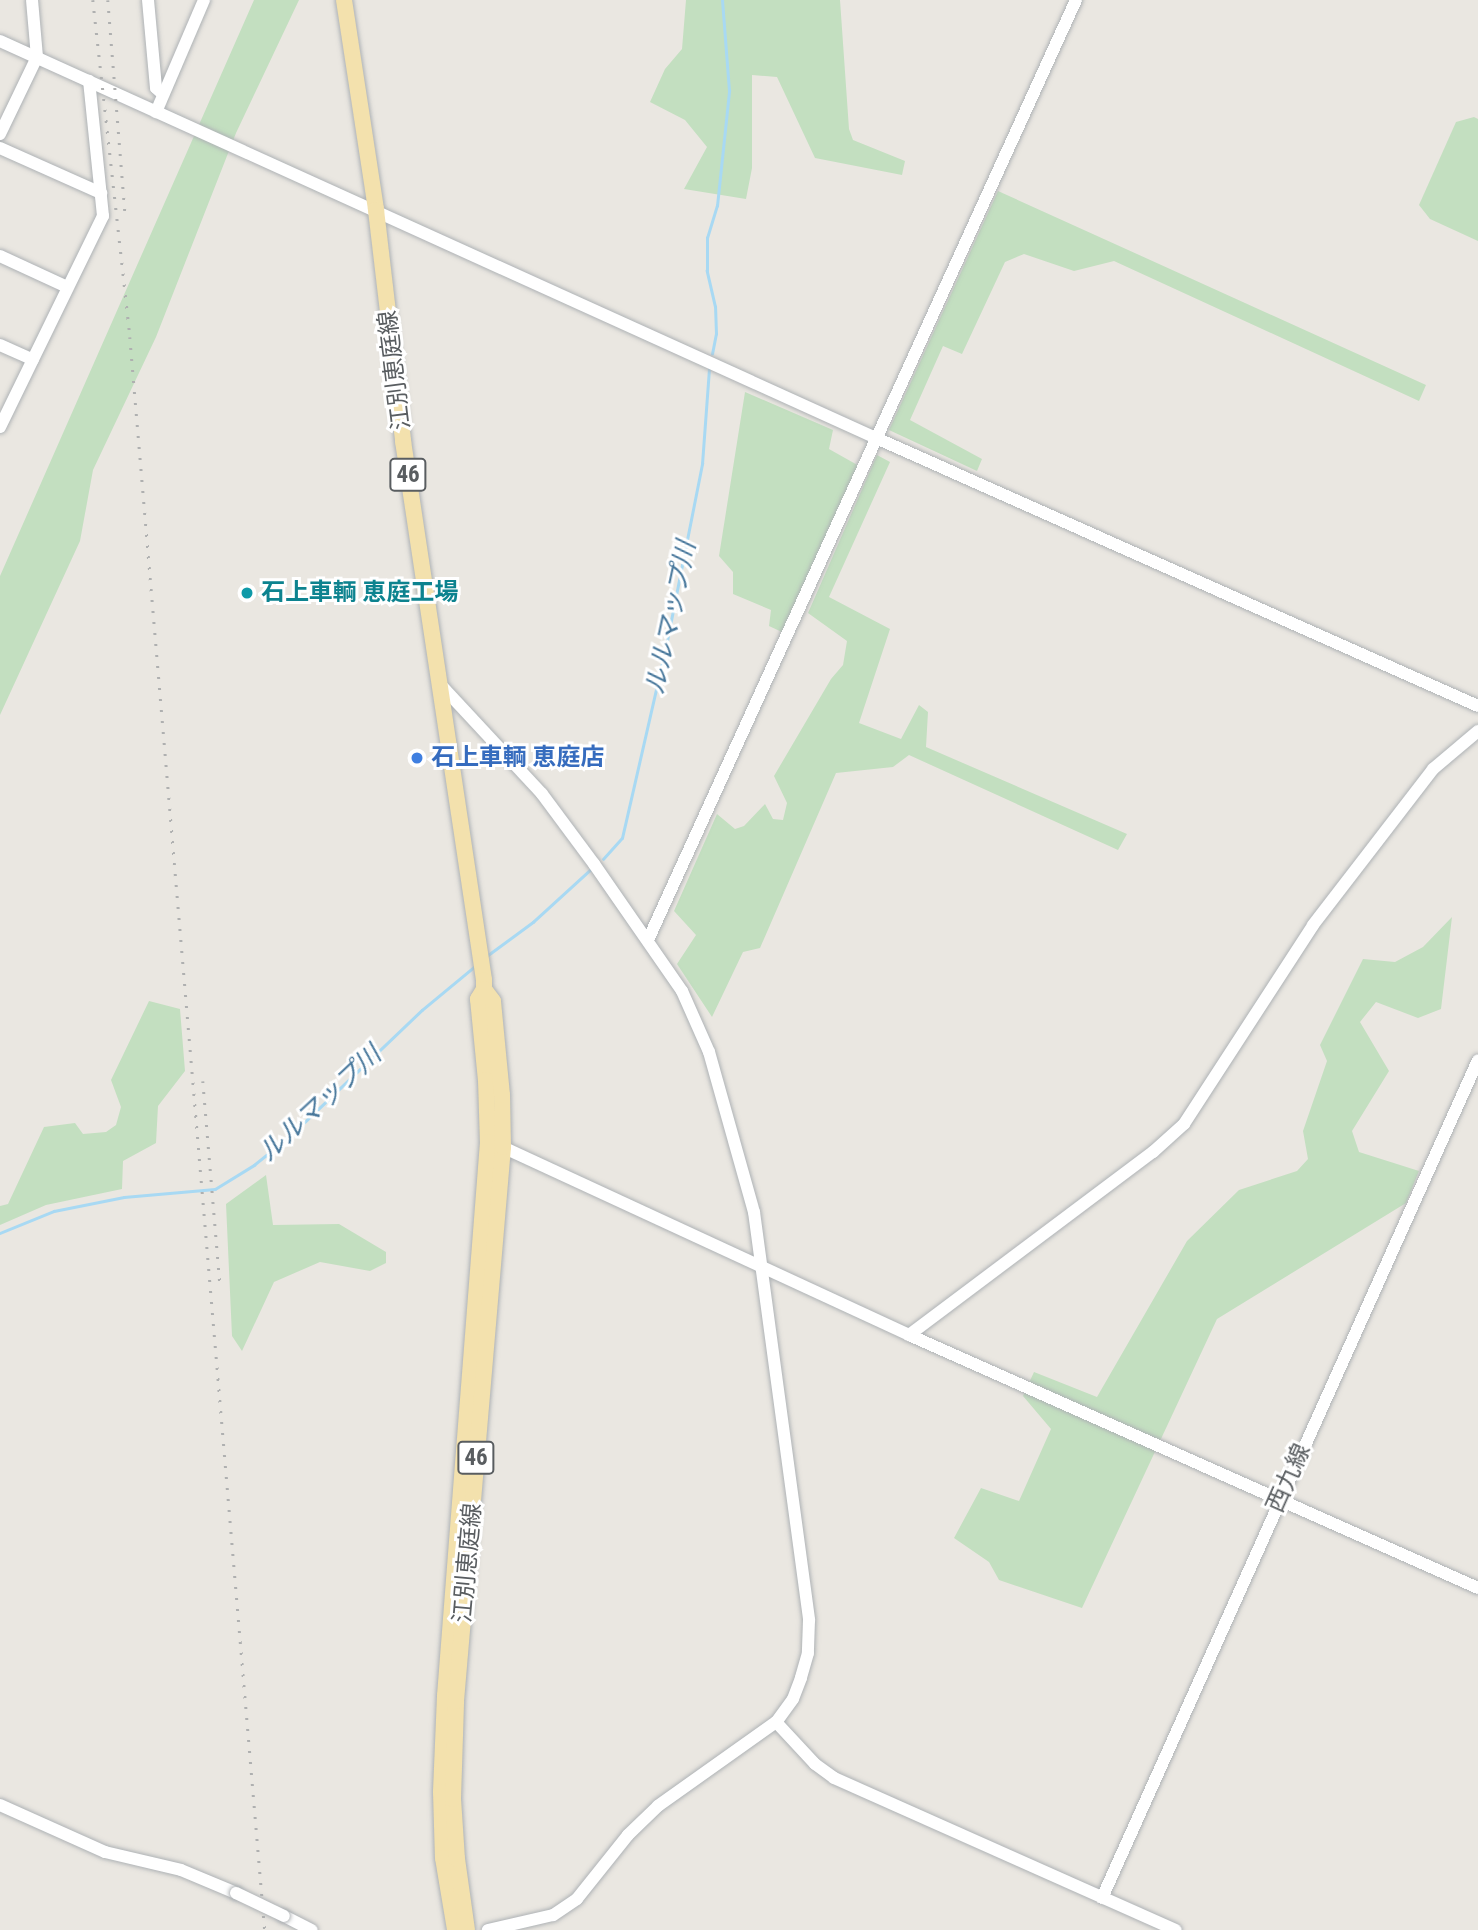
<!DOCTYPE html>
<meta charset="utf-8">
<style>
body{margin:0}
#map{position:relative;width:1478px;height:1930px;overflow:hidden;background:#eae7e1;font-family:"Roboto Condensed","Noto Sans JP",sans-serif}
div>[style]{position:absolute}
.green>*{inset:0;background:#c3dfc0}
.stream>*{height:2.5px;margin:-1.25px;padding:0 1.25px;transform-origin:1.25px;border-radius:1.25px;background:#a8d9f3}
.roads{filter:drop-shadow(0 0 2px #aeb2b5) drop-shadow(0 0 2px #aeb2b5)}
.minor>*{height:12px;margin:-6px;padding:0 6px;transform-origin:6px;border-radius:6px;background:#fff}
.major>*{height:16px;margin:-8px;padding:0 8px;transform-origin:8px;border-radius:8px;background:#f3e1ad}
.rail>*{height:2.5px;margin-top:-1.25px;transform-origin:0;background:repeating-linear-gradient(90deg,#afb0b0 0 2px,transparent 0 11px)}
.bridges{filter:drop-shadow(0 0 2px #aeb2b5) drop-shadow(0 0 2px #aeb2b5)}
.minor-bridge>*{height:12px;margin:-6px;padding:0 6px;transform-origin:6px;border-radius:6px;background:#fff}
.dots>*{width:19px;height:19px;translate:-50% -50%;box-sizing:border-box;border:4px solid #fff;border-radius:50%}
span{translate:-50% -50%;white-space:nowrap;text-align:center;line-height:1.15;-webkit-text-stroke:6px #fff;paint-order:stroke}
.shield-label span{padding:2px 5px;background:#fff;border:2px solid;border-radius:5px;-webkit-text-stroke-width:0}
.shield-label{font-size:23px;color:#595d60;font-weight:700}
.street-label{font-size:24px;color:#595d60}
.culture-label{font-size:24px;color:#0d838f;font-weight:700}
.left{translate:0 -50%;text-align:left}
.shop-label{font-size:24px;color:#366cbe;font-weight:700}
.water-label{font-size:26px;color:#46769a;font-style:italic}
</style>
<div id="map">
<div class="green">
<i style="clip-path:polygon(254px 0,299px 0,236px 133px,156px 337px,93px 470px,80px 541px,0 715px,0 576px)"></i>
<i style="clip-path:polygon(686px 0,840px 0,849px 129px,853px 140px,905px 161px,902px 175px,815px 158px,777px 77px,752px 75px,752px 168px,746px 199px,684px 189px,707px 147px,685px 120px,650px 102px,665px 69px,682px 49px)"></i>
<i style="clip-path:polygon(1474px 117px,1478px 119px,1478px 241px,1430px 219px,1419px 205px,1456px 122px)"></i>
<i style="clip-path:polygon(998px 191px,1426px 385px,1419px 401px,1114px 261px,1074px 271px,1024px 254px,1005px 262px,962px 354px,943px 346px,910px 420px,982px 459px,977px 471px,889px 430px)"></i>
<i style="clip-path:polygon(745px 392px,833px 430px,829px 449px,861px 467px,784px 633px,769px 626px,771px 610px,733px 594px,733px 572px,719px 556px)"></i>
<i style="clip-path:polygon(877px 455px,890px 462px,829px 597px,890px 629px,859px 723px,901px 739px,919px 705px,928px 712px,926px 747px,1127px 834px,1118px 850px,909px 755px,893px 767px,836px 773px,760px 948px,743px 952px,712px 1017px,677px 964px,696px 935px,674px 911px,717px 814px,735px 829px,744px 826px,765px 804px,773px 819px,783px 820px,787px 803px,774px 776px,831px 679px,843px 665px,847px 641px,808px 613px)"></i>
<i style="clip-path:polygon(1452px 917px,1441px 1009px,1418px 1018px,1376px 1002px,1360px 1022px,1389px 1071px,1352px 1131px,1359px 1152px,1419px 1171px,1406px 1203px,1217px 1319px,1082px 1608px,999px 1580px,989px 1562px,954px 1538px,981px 1488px,1019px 1501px,1051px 1429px,1023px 1396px,1034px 1372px,1097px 1397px,1187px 1241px,1239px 1190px,1297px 1171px,1308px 1159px,1303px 1131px,1327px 1061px,1320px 1045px,1363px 959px,1395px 962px,1423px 947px)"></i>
<i style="clip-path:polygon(149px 1001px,180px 1009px,185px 1071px,158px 1106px,156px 1143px,123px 1161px,122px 1189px,46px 1205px,0 1225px,0 1206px,8px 1204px,44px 1127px,75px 1123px,83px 1134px,106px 1132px,116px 1125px,121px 1107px,111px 1080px)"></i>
<i style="clip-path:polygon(266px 1175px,273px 1225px,339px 1224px,386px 1252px,386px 1263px,370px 1271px,320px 1262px,274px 1282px,242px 1351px,232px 1336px,226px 1204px)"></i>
</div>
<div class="stream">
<i style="left:712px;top:354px;width:20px;rotate:-79deg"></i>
<i style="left:716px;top:334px;width:27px;rotate:-92deg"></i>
<i style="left:715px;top:307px;width:37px;rotate:-103deg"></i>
<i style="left:707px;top:271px;width:33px;rotate:-90deg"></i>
<i style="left:707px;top:238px;width:34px;rotate:-73deg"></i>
<i style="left:717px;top:206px;width:116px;rotate:-84deg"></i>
<i style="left:729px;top:91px;width:91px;rotate:-94.4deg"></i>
<i style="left:603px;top:859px;width:28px;rotate:-48deg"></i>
<i style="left:622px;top:838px;width:192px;rotate:-77.1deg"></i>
<i style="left:665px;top:651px;width:191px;rotate:-78.8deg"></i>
<i style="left:702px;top:464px;width:96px;rotate:-85.8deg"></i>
<i style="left:488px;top:955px;width:56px;rotate:-36.3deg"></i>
<i style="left:533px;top:922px;width:77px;rotate:-42.4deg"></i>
<i style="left:0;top:1233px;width:58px;rotate:-22.2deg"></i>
<i style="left:54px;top:1211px;width:71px;rotate:-11.3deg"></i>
<i style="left:124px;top:1197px;width:91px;rotate:-5deg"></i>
<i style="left:215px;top:1189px;width:46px;rotate:-31.6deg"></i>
<i style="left:254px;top:1165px;width:46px;rotate:-38.9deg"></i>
<i style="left:290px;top:1136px;width:182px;rotate:-43.7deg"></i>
<i style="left:422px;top:1010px;width:69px;rotate:-39.7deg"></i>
</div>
<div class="roads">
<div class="minor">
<i style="left:148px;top:0;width:88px;rotate:84.8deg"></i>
<i style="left:156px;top:88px;width:9px;rotate:41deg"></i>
<i style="left:0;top:41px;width:962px;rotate:24.38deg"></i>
<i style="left:876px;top:438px;width:659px;rotate:24deg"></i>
<i style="left:156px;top:112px;width:122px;rotate:-66.8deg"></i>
<i style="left:0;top:134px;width:85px;rotate:-64.3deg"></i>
<i style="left:37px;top:57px;width:57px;rotate:-95deg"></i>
<i style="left:0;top:148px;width:111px;rotate:24deg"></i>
<i style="left:0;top:256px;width:74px;rotate:24.8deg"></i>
<i style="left:0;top:345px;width:36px;rotate:24deg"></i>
<i style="left:0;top:427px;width:235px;rotate:-64deg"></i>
<i style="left:103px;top:216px;width:136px;rotate:-95.9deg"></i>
<i style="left:439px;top:683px;width:151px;rotate:47.1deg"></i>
<i style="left:542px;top:794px;width:87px;rotate:53.4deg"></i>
<i style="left:594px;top:864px;width:155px;rotate:55.3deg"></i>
<i style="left:682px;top:991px;width:67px;rotate:66.1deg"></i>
<i style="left:709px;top:1052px;width:166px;rotate:74.3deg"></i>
<i style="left:754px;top:1212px;width:412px;rotate:82.3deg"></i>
<i style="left:809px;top:1620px;width:33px;rotate:92deg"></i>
<i style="left:808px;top:1653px;width:26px;rotate:106deg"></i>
<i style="left:801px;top:1678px;width:22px;rotate:111deg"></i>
<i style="left:793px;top:1699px;width:29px;rotate:126deg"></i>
<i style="left:776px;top:1722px;width:145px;rotate:144.6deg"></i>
<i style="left:658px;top:1806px;width:42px;rotate:136deg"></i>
<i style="left:628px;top:1835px;width:82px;rotate:128.6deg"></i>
<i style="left:577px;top:1899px;width:29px;rotate:146deg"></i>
<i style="left:553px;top:1915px;width:67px;rotate:167deg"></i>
<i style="left:648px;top:940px;width:1033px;rotate:-65.52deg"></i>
<i style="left:496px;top:1144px;width:455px;rotate:24.8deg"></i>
<i style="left:909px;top:1335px;width:623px;rotate:23.97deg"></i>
<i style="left:909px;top:1335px;width:305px;rotate:-36.9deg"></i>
<i style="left:1153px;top:1152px;width:42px;rotate:-42.1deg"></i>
<i style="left:1184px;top:1124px;width:237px;rotate:-57deg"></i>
<i style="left:1313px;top:925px;width:197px;rotate:-52.4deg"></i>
<i style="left:1433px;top:769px;width:59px;rotate:-40.2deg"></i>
<i style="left:776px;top:1722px;width:57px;rotate:47.1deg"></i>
<i style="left:815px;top:1764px;width:24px;rotate:36deg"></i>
<i style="left:834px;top:1778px;width:374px;rotate:24deg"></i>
<i style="left:0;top:1805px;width:115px;rotate:24.1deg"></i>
<i style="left:105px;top:1852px;width:78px;rotate:13.3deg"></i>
<i style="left:181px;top:1870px;width:60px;rotate:22.7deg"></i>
<i style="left:1102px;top:1898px;width:918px;rotate:-65.83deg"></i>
<i style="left:284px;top:1916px;width:31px;rotate:27deg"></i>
</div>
<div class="major">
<i style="left:344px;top:0;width:212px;rotate:81.3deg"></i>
<i style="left:376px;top:210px;width:233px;rotate:83.3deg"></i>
<i style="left:403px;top:441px;width:545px;rotate:81.45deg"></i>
<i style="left:484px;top:980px;width:9px;rotate:90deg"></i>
<i style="left:484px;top:989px;width:12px;rotate:121deg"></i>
<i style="left:478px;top:999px;width:81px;rotate:84.4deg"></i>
<i style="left:486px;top:1080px;width:62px;rotate:88.2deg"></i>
<i style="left:488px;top:1142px;width:556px;rotate:94.44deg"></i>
<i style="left:445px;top:1696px;width:96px;rotate:92.4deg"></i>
<i style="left:441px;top:1792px;width:66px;rotate:88.3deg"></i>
<i style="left:443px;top:1858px;width:73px;rotate:80.5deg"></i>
<i style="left:467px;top:1930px;width:72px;rotate:-98deg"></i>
<i style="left:457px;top:1859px;width:60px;rotate:-93.8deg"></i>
<i style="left:453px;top:1799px;width:98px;rotate:-88.2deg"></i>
<i style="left:456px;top:1701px;width:556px;rotate:-85.15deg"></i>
<i style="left:503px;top:1147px;width:52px;rotate:-91.1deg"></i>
<i style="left:502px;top:1095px;width:94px;rotate:-95.5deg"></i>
<i style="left:493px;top:1001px;width:15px;rotate:-127deg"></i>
</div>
</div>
<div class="rail">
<i style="left:93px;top:0;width:339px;rotate:83.7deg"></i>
<i style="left:130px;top:337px;width:1599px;rotate:85.16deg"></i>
<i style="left:108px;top:0;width:214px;rotate:85.4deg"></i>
<i style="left:203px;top:1081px;width:203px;rotate:85.2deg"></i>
</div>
<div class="bridges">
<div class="minor-bridge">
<i style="left:236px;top:1893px;width:53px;rotate:25.6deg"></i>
</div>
</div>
<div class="dots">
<i style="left:247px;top:593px;background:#0f9aa8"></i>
<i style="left:417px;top:758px;background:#3f7fe0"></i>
</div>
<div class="shield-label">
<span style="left:408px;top:475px">46</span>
<span style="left:476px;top:1458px">46</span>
</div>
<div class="street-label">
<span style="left:395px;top:370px;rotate:-97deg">江別恵庭線</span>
<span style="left:1289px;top:1478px;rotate:-66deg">西九線</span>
<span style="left:468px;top:1563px;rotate:-85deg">江別恵庭線</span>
</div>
<div class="culture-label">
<span class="left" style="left:261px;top:593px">石上車輌 恵庭工場</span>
</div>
<div class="shop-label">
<span class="left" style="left:431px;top:758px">石上車輌 恵庭店</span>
</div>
<div class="water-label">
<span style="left:671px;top:618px;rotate:-78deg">ルルマップ川</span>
<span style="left:320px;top:1104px;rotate:-43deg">ルルマップ川</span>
</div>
</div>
